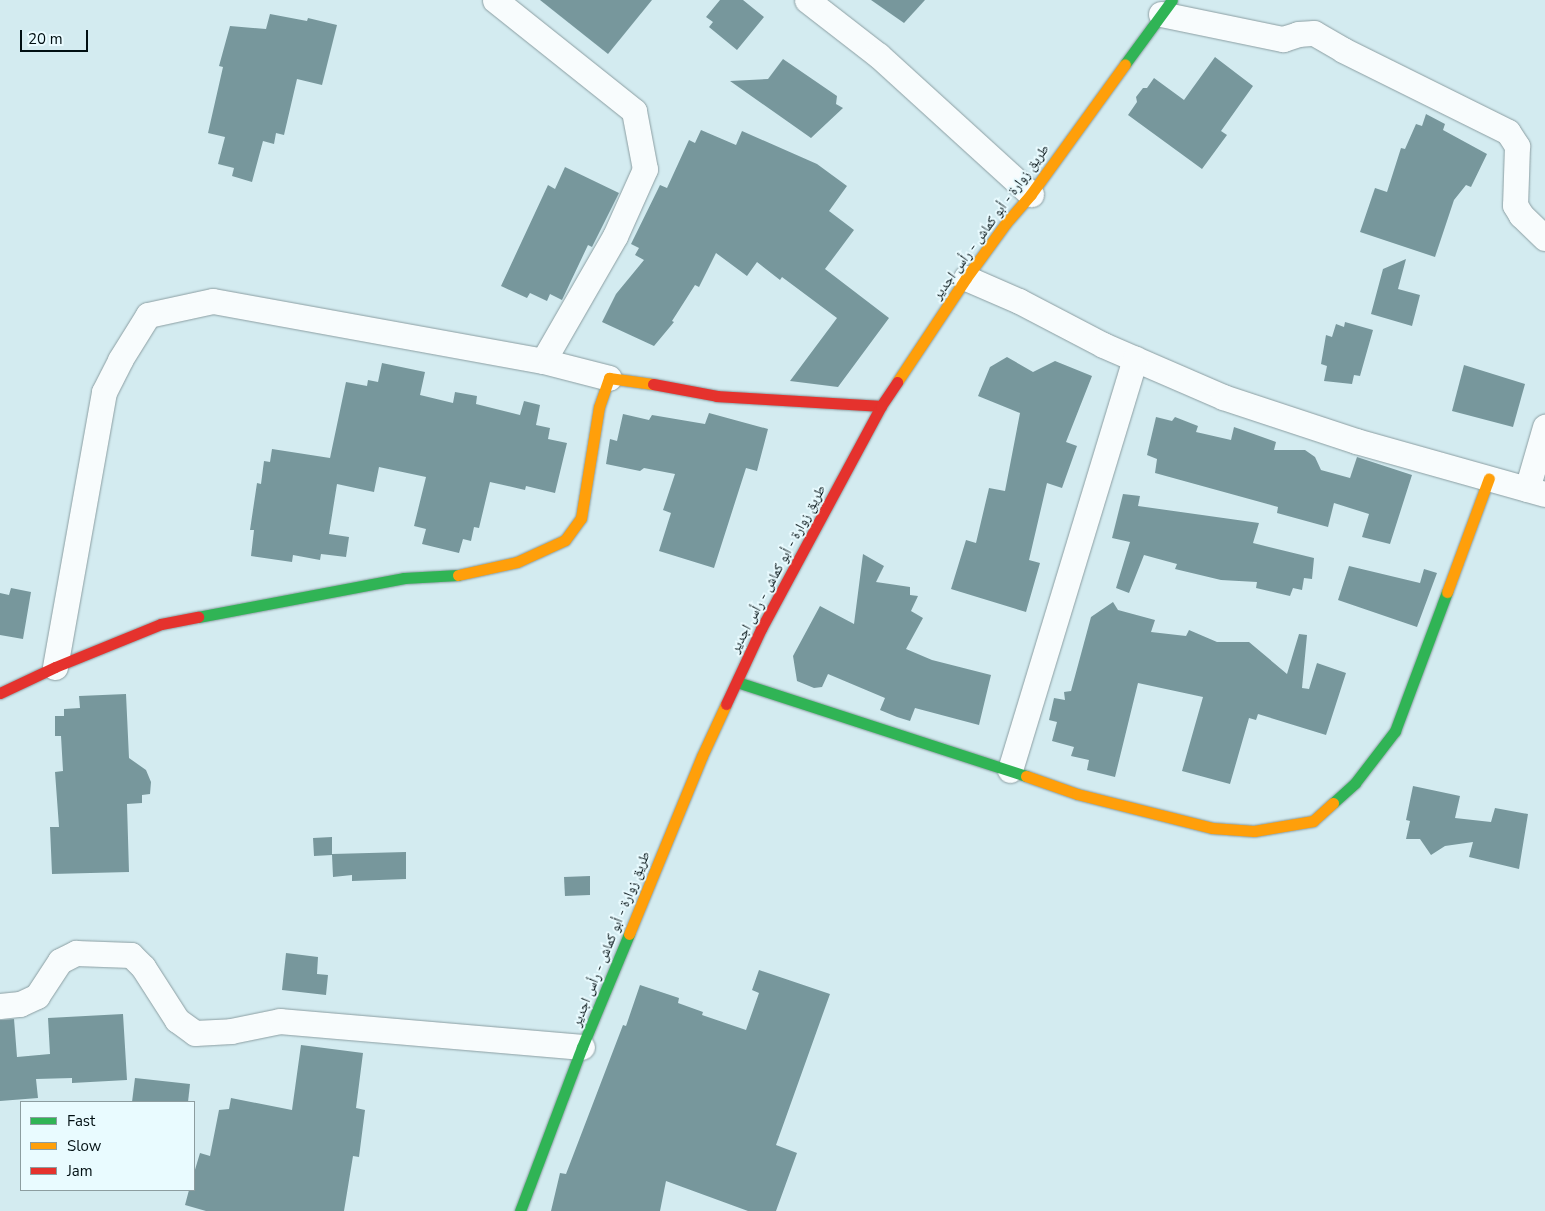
<!DOCTYPE html>
<meta charset="utf-8">
<style>
body{margin:0}
#map{position:relative;width:1545px;height:1211px;overflow:hidden;background:#d3ebf0;font-family:"Nunito Sans","Noto Naskh Arabic",sans-serif}
div>[style]{position:absolute}
.building>*{inset:0;background:#77979c}
.roads{filter:drop-shadow(0 0 1px #8b9ea2) drop-shadow(0 0 1px #8b9ea2)}
.street>*{height:25px;margin:-12.5px;padding:0 12.5px;transform-origin:12.5px;border-radius:12.5px;background:#f8fcfd}
.fast>*{height:11px;margin:-5.5px;padding:0 5.5px;transform-origin:5.5px;border-radius:5.5px;background:#30b455}
.slow>*{height:11px;margin:-5.5px;padding:0 5.5px;transform-origin:5.5px;border-radius:5.5px;background:#ff9f0a}
.jam>*{height:11px;margin:-5.5px;padding:0 5.5px;transform-origin:5.5px;border-radius:5.5px;background:#e5322d}
span{translate:-50% -50%;white-space:nowrap;text-align:center;line-height:1.15;-webkit-text-stroke:4px #e9fbff;paint-order:stroke}
.street-label{font-size:14px;color:#010f12}
.legend{position:absolute;left:20px;top:1101px;width:175px;height:90px;box-sizing:border-box;background:#e9fbff;border:1px solid #8c9da0;margin:0;padding:6px 9px;list-style:none;font-size:15px;color:#010f12}
.legend li{display:flex;align-items:center;gap:10px;height:25px}
.legend b{width:25px;border:1px solid #8c9da0}
.scale{position:absolute;left:20px;top:30px;width:68px;height:22px;box-sizing:border-box;border:2px solid #010f12;border-top:0;padding-left:6px;font-size:15px;line-height:18px;white-space:nowrap;color:#010f12;-webkit-text-stroke:4px #e9fbff;paint-order:stroke}
</style>
<div id="map">
<div class="building">
<i style="clip-path:polygon(540px 0,652px 0,608px 54px)"></i>
<i style="clip-path:polygon(720px 0,743px 0,764px 17px,737px 50px,709px 27px,713px 22px,706px 17px)"></i>
<i style="clip-path:polygon(871px 0,925px 0,904px 23px)"></i>
<i style="clip-path:polygon(270px 14px,307px 21px,308px 18px,337px 25px,322px 85px,297px 79px,284px 135px,276px 133px,274px 144px,263px 141px,252px 182px,232px 176px,234px 168px,218px 164px,225px 137px,208px 133px,223px 67px,219px 66px,230px 26px,266px 29px)"></i>
<i style="clip-path:polygon(1215px 57px,1253px 86px,1221px 131px,1227px 135px,1202px 169px,1128px 115px,1137px 102px,1136px 97px,1143px 88px,1147px 88px,1154px 78px,1184px 100px)"></i>
<i style="clip-path:polygon(783px 59px,837px 96px,836px 104px,843px 108px,811px 138px,730px 81px,768px 79px)"></i>
<i style="clip-path:polygon(1426px 114px,1445px 124px,1443px 130px,1487px 154px,1471px 187px,1466px 185px,1454px 200px,1435px 257px,1360px 232px,1375px 188px,1387px 192px,1401px 148px,1405px 149px,1416px 124px,1422px 126px)"></i>
<i style="clip-path:polygon(701px 130px,736px 145px,742px 131px,817px 164px,847px 186px,829px 211px,854px 230px,825px 269px,889px 318px,838px 387px,790px 381px,837px 318px,782px 277px,780px 280px,757px 262px,747px 276px,716px 253px,699px 287px,695px 285px,672px 321px,674px 322px,654px 346px,602px 322px,616px 294px,644px 260px,635px 255px,639px 248px,631px 244px,660px 185px,667px 188px,689px 140px,695px 143px)"></i>
<i style="clip-path:polygon(565px 167px,619px 193px,592px 247px,588px 245px,562px 300px,550px 294px,547px 301px,530px 293px,527px 298px,501px 286px,548px 185px,555px 189px)"></i>
<i style="clip-path:polygon(1406px 259px,1398px 289px,1420px 295px,1412px 326px,1371px 314px,1383px 269px)"></i>
<i style="clip-path:polygon(1345px 322px,1373px 330px,1360px 376px,1354px 375px,1352px 384px,1324px 381px,1327px 366px,1321px 364px,1326px 335px,1332px 337px,1336px 324px,1344px 327px)"></i>
<i style="clip-path:polygon(1007px 357px,1033px 372px,1055px 361px,1092px 376px,1066px 442px,1077px 446px,1062px 488px,1047px 483px,1029px 560px,1040px 563px,1026px 612px,951px 589px,966px 540px,976px 543px,989px 488px,1005px 491px,1020px 413px,978px 396px,990px 367px)"></i>
<i style="clip-path:polygon(382px 363px,425px 372px,420px 395px,453px 403px,455px 392px,477px 396px,476px 404px,520px 415px,524px 401px,540px 405px,536px 425px,550px 428px,548px 439px,567px 443px,555px 493px,526px 486px,525px 490px,490px 482px,479px 528px,474px 527px,471px 541px,463px 539px,459px 553px,422px 544px,426px 529px,414px 526px,426px 477px,379px 467px,374px 492px,337px 484px,329px 534px,349px 537px,346px 557px,321px 554px,320px 560px,293px 555px,292px 562px,251px 556px,254px 530px,250px 530px,257px 483px,261px 484px,264px 461px,270px 462px,272px 449px,330px 458px,346px 382px,367px 386px,368px 380px,378px 382px)"></i>
<i style="clip-path:polygon(1464px 365px,1525px 384px,1513px 427px,1452px 411px)"></i>
<i style="clip-path:polygon(709px 413px,768px 429px,757px 471px,746px 468px,714px 568px,659px 551px,671px 513px,663px 510px,675px 474px,644px 468px,640px 471px,606px 464px,610px 439px,617px 441px,623px 414px,649px 420px,652px 415px,705px 424px)"></i>
<i style="clip-path:polygon(1156px 417px,1172px 421px,1175px 417px,1198px 426px,1196px 432px,1231px 440px,1234px 427px,1276px 442px,1274px 450px,1305px 450px,1315px 457px,1321px 470px,1350px 478px,1357px 457px,1412px 475px,1390px 544px,1362px 537px,1369px 514px,1334px 503px,1328px 527px,1277px 513px,1278px 507px,1155px 473px,1157px 459px,1147px 455px)"></i>
<i style="clip-path:polygon(1123px 494px,1140px 496px,1138px 506px,1259px 523px,1253px 543px,1314px 558px,1312px 579px,1304px 578px,1302px 590px,1293px 588px,1290px 596px,1256px 588px,1257px 582px,1221px 580px,1175px 569px,1177px 564px,1144px 555px,1129px 593px,1116px 588px,1130px 542px,1112px 538px)"></i>
<i style="clip-path:polygon(863px 554px,884px 566px,876px 582px,910px 587px,910px 595px,918px 596px,911px 611px,923px 618px,906px 649px,932px 660px,991px 675px,979px 725px,915px 708px,910px 721px,897px 717px,880px 710px,885px 698px,828px 674px,822px 687px,814px 688px,797px 681px,793px 656px,820px 606px,854px 624px)"></i>
<i style="clip-path:polygon(1349px 566px,1420px 583px,1424px 569px,1437px 573px,1417px 627px,1338px 600px)"></i>
<i style="clip-path:polygon(11px 588px,31px 592px,23px 639px,0 635px,0 593px,9px 595px)"></i>
<i style="clip-path:polygon(1113px 602px,1118px 610px,1155px 620px,1151px 632px,1186px 636px,1189px 630px,1217px 642px,1249px 642px,1287px 674px,1299px 634px,1307px 635px,1302px 688px,1309px 689px,1317px 663px,1346px 673px,1326px 735px,1258px 714px,1256px 720px,1249px 718px,1230px 784px,1182px 771px,1203px 697px,1138px 683px,1115px 777px,1087px 770px,1089px 760px,1071px 756px,1074px 747px,1052px 741px,1057px 722px,1049px 720px,1054px 698px,1065px 700px,1064px 692px,1071px 691px,1091px 617px)"></i>
<i style="clip-path:polygon(126px 694px,129px 758px,146px 770px,151px 782px,150px 794px,142px 795px,142px 803px,127px 804px,129px 872px,52px 874px,50px 827px,59px 827px,55px 772px,63px 771px,61px 736px,55px 736px,55px 716px,64px 716px,64px 709px,80px 708px,79px 696px)"></i>
<i style="clip-path:polygon(1413px 786px,1460px 796px,1455px 818px,1491px 822px,1495px 808px,1528px 814px,1519px 869px,1469px 857px,1473px 842px,1445px 846px,1431px 855px,1420px 839px,1406px 839px,1410px 821px,1406px 820px)"></i>
<i style="clip-path:polygon(332px 837px,332px 854px,406px 852px,406px 879px,352px 881px,352px 875px,333px 877px,332px 855px,314px 856px,313px 838px)"></i>
<i style="clip-path:polygon(590px 876px,590px 895px,565px 896px,564px 877px)"></i>
<i style="clip-path:polygon(286px 953px,318px 957px,317px 974px,328px 975px,326px 995px,282px 990px)"></i>
<i style="clip-path:polygon(759px 970px,830px 994px,776px 1145px,797px 1153px,776px 1211px,748px 1211px,666px 1181px,660px 1211px,551px 1211px,560px 1173px,566px 1174px,623px 1025px,626px 1026px,640px 985px,679px 998px,678px 1003px,703px 1012px,702px 1015px,746px 1030px,759px 993px,752px 990px)"></i>
<i style="clip-path:polygon(123px 1014px,127px 1080px,72px 1083px,72px 1078px,36px 1079px,38px 1098px,0 1101px,0 1020px,14px 1019px,17px 1057px,50px 1054px,48px 1018px)"></i>
<i style="clip-path:polygon(301px 1045px,363px 1053px,356px 1108px,365px 1110px,359px 1157px,353px 1156px,344px 1211px,206px 1211px,185px 1205px,189px 1190px,194px 1190px,194px 1173px,200px 1153px,210px 1156px,219px 1110px,229px 1109px,231px 1098px,292px 1110px)"></i>
<i style="clip-path:polygon(135px 1078px,190px 1084px,188px 1102px,132px 1102px)"></i>
</div>
<div class="roads">
<div class="street">
<i style="left:495px;top:0;width:178px;rotate:38.6deg"></i>
<i style="left:634px;top:111px;width:59px;rotate:79.3deg"></i>
<i style="left:645px;top:169px;width:73px;rotate:114.1deg"></i>
<i style="left:615px;top:236px;width:144px;rotate:119.9deg"></i>
<i style="left:807px;top:0;width:90px;rotate:37.8deg"></i>
<i style="left:878px;top:55px;width:207px;rotate:42.3deg"></i>
<i style="left:1161px;top:14px;width:125px;rotate:11.6deg"></i>
<i style="left:1283px;top:39px;width:16px;rotate:-18deg"></i>
<i style="left:1298px;top:34px;width:16px;rotate:-4deg"></i>
<i style="left:1314px;top:33px;width:34px;rotate:30deg"></i>
<i style="left:1343px;top:50px;width:184px;rotate:26.4deg"></i>
<i style="left:1508px;top:132px;width:17px;rotate:57deg"></i>
<i style="left:1517px;top:146px;width:59px;rotate:91.9deg"></i>
<i style="left:1515px;top:205px;width:12px;rotate:59deg"></i>
<i style="left:1521px;top:215px;width:33px;rotate:44deg"></i>
<i style="left:966px;top:278px;width:58px;rotate:23.5deg"></i>
<i style="left:1019px;top:301px;width:95px;rotate:27.6deg"></i>
<i style="left:1103px;top:345px;width:131px;rotate:23.4deg"></i>
<i style="left:1223px;top:397px;width:140px;rotate:18.3deg"></i>
<i style="left:1356px;top:441px;width:196px;rotate:15.7deg"></i>
<i style="left:1527px;top:489px;width:65px;rotate:-73.8deg"></i>
<i style="left:55px;top:667px;width:279px;rotate:-79.9deg"></i>
<i style="left:104px;top:392px;width:36px;rotate:-63deg"></i>
<i style="left:120px;top:360px;width:53px;rotate:-58.1deg"></i>
<i style="left:148px;top:315px;width:66px;rotate:-12.2deg"></i>
<i style="left:213px;top:301px;width:335px;rotate:10.3deg"></i>
<i style="left:543px;top:361px;width:68px;rotate:14.4deg"></i>
<i style="left:1010px;top:770px;width:430px;rotate:-73.1deg"></i>
<i style="left:0;top:1006px;width:20px;rotate:-6deg"></i>
<i style="left:20px;top:1004px;width:19px;rotate:-25deg"></i>
<i style="left:37px;top:996px;width:42px;rotate:-56.7deg"></i>
<i style="left:60px;top:961px;width:18px;rotate:-27deg"></i>
<i style="left:76px;top:953px;width:55px;rotate:2.1deg"></i>
<i style="left:131px;top:955px;width:17px;rotate:45deg"></i>
<i style="left:143px;top:967px;width:63px;rotate:57.3deg"></i>
<i style="left:177px;top:1020px;width:22px;rotate:36deg"></i>
<i style="left:195px;top:1033px;width:36px;rotate:-3deg"></i>
<i style="left:231px;top:1031px;width:50px;rotate:-11.5deg"></i>
<i style="left:280px;top:1021px;width:303px;rotate:4.9deg"></i>
</div>
<div class="fast">
<i style="left:1125px;top:64px;width:79px;rotate:-53.7deg"></i>
<i style="left:198px;top:617px;width:210px;rotate:-10.7deg"></i>
<i style="left:404px;top:578px;width:54px;rotate:-3.2deg"></i>
<i style="left:737px;top:682px;width:304px;rotate:18deg"></i>
<i style="left:1333px;top:803px;width:30px;rotate:-42deg"></i>
<i style="left:1355px;top:783px;width:66px;rotate:-52.4deg"></i>
<i style="left:1395px;top:731px;width:148px;rotate:-69.5deg"></i>
<i style="left:520px;top:1211px;width:175px;rotate:-69.3deg"></i>
<i style="left:582px;top:1047px;width:122px;rotate:-67.4deg"></i>
</div>
<div class="slow">
<i style="left:897px;top:382px;width:125px;rotate:-56.4deg"></i>
<i style="left:966px;top:278px;width:68px;rotate:-54deg"></i>
<i style="left:1006px;top:223px;width:38px;rotate:-49deg"></i>
<i style="left:1031px;top:194px;width:160px;rotate:-54.1deg"></i>
<i style="left:458px;top:575px;width:60px;rotate:-12.4deg"></i>
<i style="left:517px;top:562px;width:53px;rotate:-24.6deg"></i>
<i style="left:565px;top:540px;width:27px;rotate:-54deg"></i>
<i style="left:581px;top:518px;width:112px;rotate:-80.8deg"></i>
<i style="left:599px;top:407px;width:31px;rotate:-71deg"></i>
<i style="left:609px;top:378px;width:44px;rotate:7.8deg"></i>
<i style="left:1447px;top:592px;width:121px;rotate:-69.8deg"></i>
<i style="left:1026px;top:776px;width:54px;rotate:19.4deg"></i>
<i style="left:1077px;top:794px;width:139px;rotate:14.1deg"></i>
<i style="left:1212px;top:828px;width:42px;rotate:4.1deg"></i>
<i style="left:1254px;top:831px;width:60px;rotate:-9.6deg"></i>
<i style="left:1313px;top:821px;width:27px;rotate:-42deg"></i>
<i style="left:629px;top:934px;width:192px;rotate:-67.7deg"></i>
<i style="left:702px;top:756px;width:57px;rotate:-65.2deg"></i>
</div>
<div class="jam">
<i style="left:653px;top:384px;width:65px;rotate:10.6deg"></i>
<i style="left:717px;top:396px;width:164px;rotate:3.5deg"></i>
<i style="left:0;top:693px;width:61px;rotate:-25.3deg"></i>
<i style="left:55px;top:667px;width:114px;rotate:-22.1deg"></i>
<i style="left:161px;top:624px;width:38px;rotate:-11deg"></i>
<i style="left:726px;top:704px;width:83px;rotate:-65deg"></i>
<i style="left:761px;top:629px;width:253px;rotate:-61.7deg"></i>
<i style="left:881px;top:406px;width:29px;rotate:-56deg"></i>
</div>
</div>
<div class="street-label">
<span style="left:991px;top:222px;rotate:-54deg">طريق زوارة - أبو كماش - رأس اجدير</span>
<span style="left:778px;top:569px;rotate:-62deg">طريق زوارة - أبو كماش - رأس اجدير</span>
<span style="left:611px;top:939px;rotate:-68deg">طريق زوارة - أبو كماش - رأس اجدير</span>
</div>
<ul class="legend">
<li><b style="height:6px;background:#30b455"></b>Fast</li>
<li><b style="height:6px;background:#ff9f0a"></b>Slow</li>
<li><b style="height:6px;background:#e5322d"></b>Jam</li>
</ul>
<div class="scale">20 m</div>
</div>
